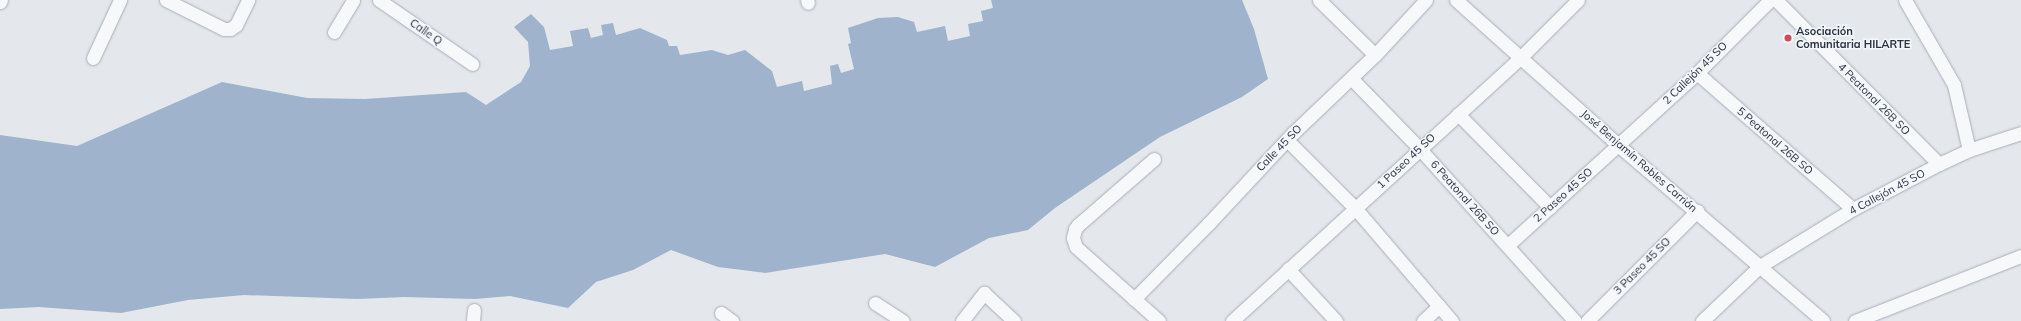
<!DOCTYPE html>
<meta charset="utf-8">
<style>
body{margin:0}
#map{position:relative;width:2021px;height:321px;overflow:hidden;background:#e4e7ec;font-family:Mulish,sans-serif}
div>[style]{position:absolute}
.water>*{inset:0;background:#9fb4cc}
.roads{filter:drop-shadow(0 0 1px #a9aeb7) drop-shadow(0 0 1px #a9aeb7)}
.minor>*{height:13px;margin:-6.5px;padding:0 6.5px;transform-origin:6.5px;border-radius:6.5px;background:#f7f8fa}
.dots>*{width:11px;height:11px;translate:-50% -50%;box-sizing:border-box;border:2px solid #f4f6f9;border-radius:50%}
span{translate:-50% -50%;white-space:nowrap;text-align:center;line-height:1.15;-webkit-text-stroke:3px #f4f6f9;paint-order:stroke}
.street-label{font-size:11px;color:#2b3445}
.poi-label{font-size:11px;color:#2b3445;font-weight:700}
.left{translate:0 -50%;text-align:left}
</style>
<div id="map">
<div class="water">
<i style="clip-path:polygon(991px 0,1242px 0,1254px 29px,1268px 79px,1242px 97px,1160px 137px,1055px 208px,1028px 230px,989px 238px,935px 267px,885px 254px,765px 273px,718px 267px,671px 250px,633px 270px,596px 282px,568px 308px,510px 296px,475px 299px,404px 297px,357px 299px,244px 295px,188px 300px,121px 313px,39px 307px,0 309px,0 135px,77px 146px,222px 82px,307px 98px,365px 99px,466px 92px,486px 105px,521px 82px,530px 66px,528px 42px,514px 27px,531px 14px,544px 27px,550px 50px,573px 46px,570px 31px,588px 28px,591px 38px,603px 35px,601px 25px,613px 23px,616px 35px,640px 28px,667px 40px,669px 46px,677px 46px,680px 55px,712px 50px,728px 55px,745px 50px,772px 71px,777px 87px,802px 81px,804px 91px,832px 84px,830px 66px,838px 64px,841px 73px,854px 69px,848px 44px,851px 43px,848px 28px,878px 18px,898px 17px,914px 22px,917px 32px,945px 26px,948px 41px,970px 36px,968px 24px,983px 21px,981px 11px,993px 8px)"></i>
</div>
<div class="roads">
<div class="minor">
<i style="left:166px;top:0;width:65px;rotate:26.6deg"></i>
<i style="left:224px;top:29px;width:6px"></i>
<i style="left:230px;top:29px;width:7px;rotate:-34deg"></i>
<i style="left:236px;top:25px;width:28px;rotate:-64deg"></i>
<i style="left:379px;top:0;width:113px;rotate:34.5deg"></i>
<i style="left:807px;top:0;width:3px;rotate:72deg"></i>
<i style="left:1319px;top:0;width:78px;rotate:44.5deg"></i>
<i style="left:1456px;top:0;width:217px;rotate:41.8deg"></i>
<i style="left:1618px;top:145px;width:270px;rotate:40.6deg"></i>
<i style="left:1776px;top:0;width:231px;rotate:45.2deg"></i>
<i style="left:1905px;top:0;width:98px;rotate:60deg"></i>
<i style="left:1954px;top:85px;width:67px;rotate:77deg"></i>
<i style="left:0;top:2px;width:2px;rotate:-63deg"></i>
<i style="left:334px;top:32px;width:37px;rotate:-59deg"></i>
<i style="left:93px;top:58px;width:64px;rotate:-65deg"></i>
<i style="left:1697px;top:73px;width:207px;rotate:41.1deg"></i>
<i style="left:1351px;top:78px;width:98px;rotate:45.8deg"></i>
<i style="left:1419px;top:148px;width:233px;rotate:48deg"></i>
<i style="left:1458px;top:114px;width:131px;rotate:45.3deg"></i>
<i style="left:1287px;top:140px;width:96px;rotate:45deg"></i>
<i style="left:1355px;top:208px;width:149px;rotate:49.4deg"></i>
<i style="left:1154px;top:159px;width:101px;rotate:139deg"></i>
<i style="left:1078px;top:225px;width:5px;rotate:127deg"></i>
<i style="left:1075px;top:229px;width:9px;rotate:103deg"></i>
<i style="left:1073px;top:238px;width:9px;rotate:72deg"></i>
<i style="left:1076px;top:247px;width:111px;rotate:41.7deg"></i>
<i style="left:1508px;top:245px;width:256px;rotate:-42.3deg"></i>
<i style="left:1697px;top:73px;width:103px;rotate:-45deg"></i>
<i style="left:1288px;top:269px;width:71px;rotate:47.3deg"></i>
<i style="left:1134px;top:299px;width:107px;rotate:-45.4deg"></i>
<i style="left:1209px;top:223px;width:123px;rotate:-47deg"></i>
<i style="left:1293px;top:133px;width:113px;rotate:-43.6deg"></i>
<i style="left:1375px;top:55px;width:75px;rotate:-47.2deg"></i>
<i style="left:875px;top:303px;width:33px;rotate:33deg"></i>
<i style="left:721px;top:313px;width:14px;rotate:36deg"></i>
<i style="left:473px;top:321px;width:11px;rotate:-85deg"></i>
<i style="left:962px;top:321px;width:36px;rotate:-52deg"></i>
<i style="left:984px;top:293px;width:41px;rotate:43deg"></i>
<i style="left:1232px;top:321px;width:390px;rotate:-42.4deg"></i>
<i style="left:1520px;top:58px;width:82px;rotate:-45deg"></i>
<i style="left:1423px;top:321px;width:22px;rotate:-43deg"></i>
<i style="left:1587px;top:321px;width:156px;rotate:-45deg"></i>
<i style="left:1702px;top:321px;width:80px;rotate:-43.5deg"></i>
<i style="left:1760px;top:266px;width:109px;rotate:-31.5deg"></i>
<i style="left:1853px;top:209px;width:97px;rotate:-27.6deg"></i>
<i style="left:1939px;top:164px;width:33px;rotate:-25deg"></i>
<i style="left:1969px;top:150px;width:55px;rotate:-18.1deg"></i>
<i style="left:1855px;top:321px;width:178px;rotate:-21.4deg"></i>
</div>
</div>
<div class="dots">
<i style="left:1788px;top:38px;background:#d1495b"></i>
</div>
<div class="street-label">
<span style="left:426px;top:32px;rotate:35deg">Calle Q</span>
<span style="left:1695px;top:73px;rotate:-44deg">2 Callejón 45 SO</span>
<span style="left:1874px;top:99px;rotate:45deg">4 Peatonal 26B SO</span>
<span style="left:1775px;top:141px;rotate:41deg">5 Peatonal 26B SO</span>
<span style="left:1279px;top:148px;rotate:-46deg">Calle 45 SO</span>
<span style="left:1406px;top:161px;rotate:-43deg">1 Paseo 45 SO</span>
<span style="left:1639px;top:161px;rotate:41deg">José Benjamín Robles Carrión</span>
<span style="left:1887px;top:192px;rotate:-28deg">4 Callejón 45 SO</span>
<span style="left:1563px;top:195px;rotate:-42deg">2 Paseo 45 SO</span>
<span style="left:1465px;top:198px;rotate:48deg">6 Peatonal 26B SO</span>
<span style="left:1642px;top:266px;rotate:-45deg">3 Paseo 45 SO</span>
</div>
<div class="poi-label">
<span class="left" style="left:1796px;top:38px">Asociación<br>Comunitaria HILARTE</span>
</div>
</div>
